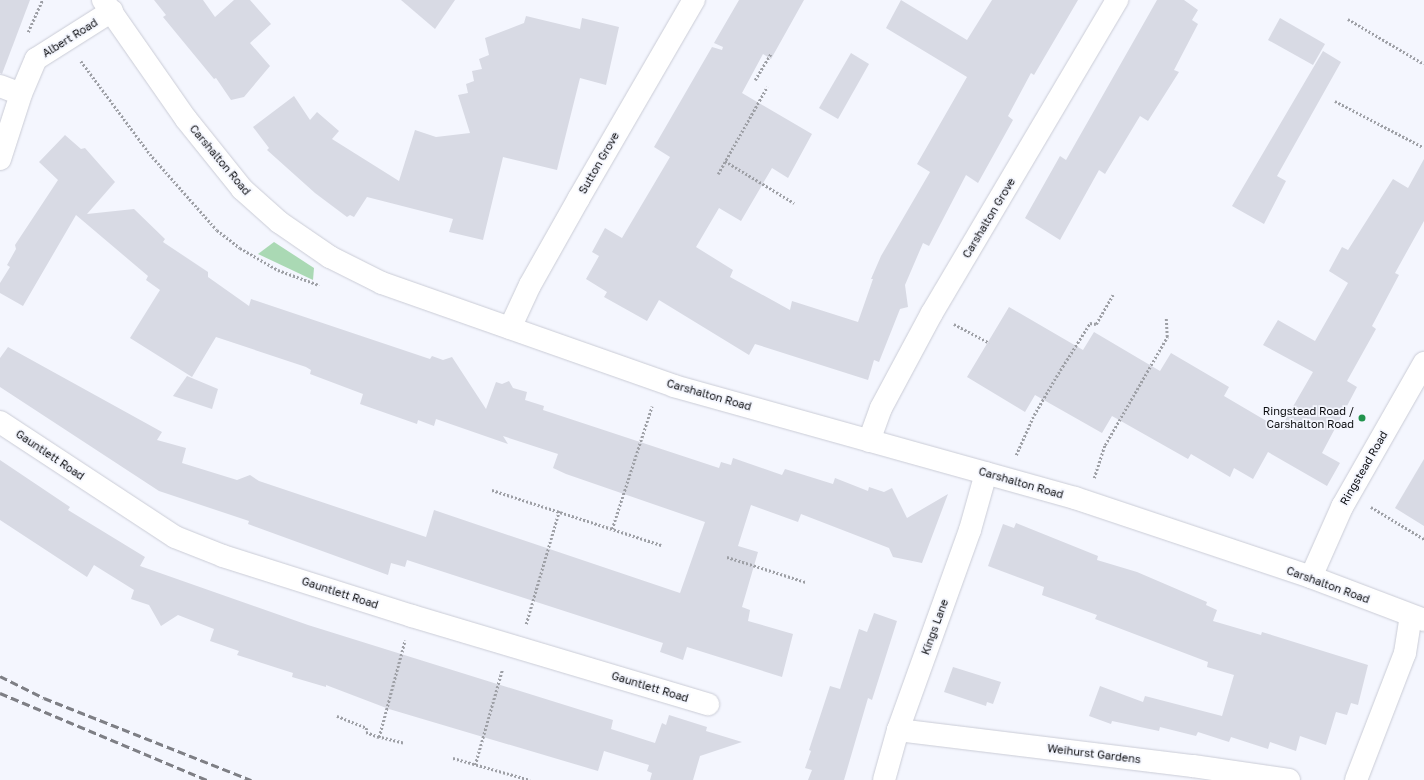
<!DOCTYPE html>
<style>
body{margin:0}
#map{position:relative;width:1424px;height:780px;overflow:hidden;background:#f4f6fe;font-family:"Golos Text",sans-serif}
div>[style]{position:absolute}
.green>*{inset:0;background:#aad9b4}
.building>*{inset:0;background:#d8dae4}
.path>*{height:2.5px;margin-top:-1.25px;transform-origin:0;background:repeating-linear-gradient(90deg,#9ea0a6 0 2px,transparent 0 4px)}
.roads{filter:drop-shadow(0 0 1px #caccd6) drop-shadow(0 0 1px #caccd6)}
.street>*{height:22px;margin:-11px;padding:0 11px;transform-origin:11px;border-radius:11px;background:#fff}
.secondary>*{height:22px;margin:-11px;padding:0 11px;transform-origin:11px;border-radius:11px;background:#fff}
.highway>*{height:22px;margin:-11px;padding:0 11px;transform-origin:11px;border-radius:11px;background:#fff}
.rail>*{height:3px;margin-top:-1.5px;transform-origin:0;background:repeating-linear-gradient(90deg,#7e7f85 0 8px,transparent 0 12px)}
.dots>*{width:11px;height:11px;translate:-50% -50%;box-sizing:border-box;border:2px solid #f4f6fe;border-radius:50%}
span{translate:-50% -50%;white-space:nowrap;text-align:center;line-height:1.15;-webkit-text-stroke:3.5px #f4f6fe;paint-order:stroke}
.street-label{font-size:11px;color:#0c0d10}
.poi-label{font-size:11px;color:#0c0d10}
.right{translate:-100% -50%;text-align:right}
</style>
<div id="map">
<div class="green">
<i style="clip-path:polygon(274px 242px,314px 268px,313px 280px,258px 254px)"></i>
</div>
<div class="building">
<i style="clip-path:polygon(0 0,30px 0,2px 74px,0 73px)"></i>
<i style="clip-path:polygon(154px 0,203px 0,215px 17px,234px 0,250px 0,271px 24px,250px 43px,270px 66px,244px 97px,231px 100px,216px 78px,214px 79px,163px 17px,166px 15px)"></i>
<i style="clip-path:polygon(401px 0,455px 0,435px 29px)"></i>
<i style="clip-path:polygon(739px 0,804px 0,771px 59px,763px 54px,742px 93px,812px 134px,788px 178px,772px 168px,741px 221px,719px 208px,696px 247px,733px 270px,730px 277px,790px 310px,792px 301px,858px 322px,873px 279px,871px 279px,881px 256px,930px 172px,917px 164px,967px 77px,886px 28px,901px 0,967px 40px,992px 0,1078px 0,1034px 75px,1031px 73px,1008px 116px,1013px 120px,978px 183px,966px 175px,929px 246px,923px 243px,905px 285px,908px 307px,900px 309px,879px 362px,874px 360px,868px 380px,755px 344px,749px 355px,659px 300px,647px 321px,604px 297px,607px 292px,586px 279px,599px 256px,592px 252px,605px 228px,622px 238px,670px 157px,654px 147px,712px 47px,722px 50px,723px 47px,714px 43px)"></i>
<i style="clip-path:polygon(1157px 0,1184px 0,1198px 10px,1192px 20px,1198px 24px,1174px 70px,1179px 72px,1148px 121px,1140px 116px,1105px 174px,1099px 170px,1060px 240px,1025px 218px,1060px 156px,1066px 160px)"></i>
<i style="clip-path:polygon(526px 16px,580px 29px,582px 18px,619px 27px,606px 85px,580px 78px,557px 170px,503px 157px,483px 240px,449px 232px,453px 219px,367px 197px,354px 217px,350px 215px,347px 217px,315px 193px,267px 150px,269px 148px,253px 127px,294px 96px,310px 120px,317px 112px,339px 131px,332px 139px,399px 181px,415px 130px,436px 137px,470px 133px,458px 95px,468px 93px,466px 84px,474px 81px,472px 71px,482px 69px,479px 59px,489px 55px,485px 38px,524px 23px)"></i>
<i style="clip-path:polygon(1280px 18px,1325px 44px,1313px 65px,1268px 40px)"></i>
<i style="clip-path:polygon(1323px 51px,1341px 62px,1277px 176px,1286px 181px,1264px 224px,1232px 206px)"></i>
<i style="clip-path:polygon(851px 53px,869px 64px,838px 119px,819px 108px)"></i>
<i style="clip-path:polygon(65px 135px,81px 149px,85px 148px,115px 182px,87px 214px,134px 209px,165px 239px,163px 242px,208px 272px,208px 277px,249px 306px,251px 299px,430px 359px,432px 356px,443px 360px,452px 357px,486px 409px,496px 382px,502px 384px,509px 381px,513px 388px,527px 392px,525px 400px,544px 406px,543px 410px,719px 468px,721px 462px,731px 465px,733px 458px,782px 475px,785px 469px,833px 484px,835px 478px,868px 491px,869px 487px,884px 492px,892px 488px,907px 518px,948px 494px,922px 563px,893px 557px,889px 548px,801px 514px,798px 522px,751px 505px,738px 546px,758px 552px,742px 607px,750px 610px,748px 621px,793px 634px,782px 677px,687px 647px,683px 660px,660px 652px,663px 643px,407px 560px,405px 567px,391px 563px,388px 575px,248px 524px,249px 521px,159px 491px,0 387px,0 358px,8px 347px,162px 432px,157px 440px,186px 448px,182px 463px,237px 480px,250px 475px,259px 481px,426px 537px,434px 510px,680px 593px,705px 522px,566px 474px,553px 468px,558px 454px,503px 436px,508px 444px,436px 419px,434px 426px,418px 420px,417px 424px,360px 404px,363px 394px,310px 374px,311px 370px,306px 367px,216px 337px,192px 377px,130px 338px,160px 290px,146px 280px,148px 276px,76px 215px,23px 306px,0 293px,0 283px,10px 267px,7px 265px,16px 249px,15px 245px,58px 180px,39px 162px)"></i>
<i style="clip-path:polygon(1424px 159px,1424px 221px,1395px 273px,1399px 275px,1372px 326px,1376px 329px,1347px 381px,1357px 387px,1322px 453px,1340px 463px,1327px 486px,1268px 452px,1253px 479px,1234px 468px,1230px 477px,1191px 454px,1188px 459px,1112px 416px,1102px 433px,1035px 395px,1025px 412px,967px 377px,1009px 307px,1083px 350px,1094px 332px,1160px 371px,1171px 353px,1229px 387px,1224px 396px,1280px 429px,1313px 372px,1263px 345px,1278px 320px,1315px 341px,1348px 283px,1329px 271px,1342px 247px,1348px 250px,1393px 179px,1408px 188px)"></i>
<i style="clip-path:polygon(187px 376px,218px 389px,212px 409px,173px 396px)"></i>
<i style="clip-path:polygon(1424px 459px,1424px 526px,1395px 508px)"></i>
<i style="clip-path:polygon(0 460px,70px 507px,68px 510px,145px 557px,140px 566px,308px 625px,613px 720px,611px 729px,655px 743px,662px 723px,666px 725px,669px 715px,707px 727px,706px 731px,742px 742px,700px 756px,693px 780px,650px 780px,652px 773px,647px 771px,649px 765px,604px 751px,598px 771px,389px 709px,326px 685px,326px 687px,292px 677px,293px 673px,237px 655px,239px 651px,210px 641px,214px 629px,178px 615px,161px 626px,149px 605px,131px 599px,134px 590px,94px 565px,87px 577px,0 520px)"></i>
<i style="clip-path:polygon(1016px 523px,1098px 556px,1097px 560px,1137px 572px,1207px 602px,1206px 605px,1217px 610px,1213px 621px,1261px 635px,1262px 632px,1368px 665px,1358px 705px,1351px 703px,1347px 715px,1336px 712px,1326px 745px,1300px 736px,1296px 751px,1270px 742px,1268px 749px,1231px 737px,1229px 742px,1198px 732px,1196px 736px,1160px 727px,1159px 731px,1112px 721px,1111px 724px,1089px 716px,1100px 686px,1143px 702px,1145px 696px,1222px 716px,1234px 675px,1207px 667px,1208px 662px,1095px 619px,1097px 615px,1042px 595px,1044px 587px,988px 566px,1003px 524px,1014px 528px)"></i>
<i style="clip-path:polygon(874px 613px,897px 621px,872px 700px,868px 698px,844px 780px,808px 780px,812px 770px,805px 768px,811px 751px,809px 750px,830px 686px,840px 689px,859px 629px,867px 632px)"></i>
<i style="clip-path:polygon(953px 667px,1001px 682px,993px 704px,987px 702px,986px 706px,944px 692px)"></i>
</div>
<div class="path">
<i style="left:1348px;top:19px;width:88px;rotate:30.6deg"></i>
<i style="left:28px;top:32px;width:35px;rotate:-66deg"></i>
<i style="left:81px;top:61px;width:116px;rotate:53.4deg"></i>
<i style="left:150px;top:154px;width:101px;rotate:48.6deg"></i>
<i style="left:217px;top:230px;width:29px;rotate:38deg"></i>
<i style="left:240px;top:248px;width:44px;rotate:30.1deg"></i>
<i style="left:278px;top:270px;width:44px;rotate:20.1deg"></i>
<i style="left:755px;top:80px;width:31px;rotate:-59deg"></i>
<i style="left:1335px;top:101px;width:99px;rotate:27.6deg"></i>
<i style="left:725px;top:161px;width:81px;rotate:31.3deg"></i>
<i style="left:718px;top:174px;width:100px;rotate:-60.6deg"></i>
<i style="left:954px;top:324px;width:40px;rotate:28deg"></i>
<i style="left:1016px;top:455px;width:44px;rotate:-65.8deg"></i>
<i style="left:1034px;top:415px;width:44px;rotate:-59.9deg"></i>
<i style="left:1056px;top:377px;width:64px;rotate:-57.8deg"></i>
<i style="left:1090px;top:323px;width:6px;rotate:9deg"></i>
<i style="left:1096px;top:324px;width:34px;rotate:-60deg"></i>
<i style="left:1094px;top:478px;width:35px;rotate:-72deg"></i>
<i style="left:1105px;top:445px;width:125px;rotate:-60.1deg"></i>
<i style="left:1167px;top:337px;width:20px;rotate:-93deg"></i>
<i style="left:492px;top:490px;width:178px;rotate:18deg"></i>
<i style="left:1371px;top:507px;width:62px;rotate:31.1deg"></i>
<i style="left:612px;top:529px;width:129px;rotate:-72deg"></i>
<i style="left:727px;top:557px;width:83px;rotate:17.6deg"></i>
<i style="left:526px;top:624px;width:118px;rotate:-73.7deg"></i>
<i style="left:337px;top:716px;width:32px;rotate:22deg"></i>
<i style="left:367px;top:728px;width:4px;rotate:104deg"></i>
<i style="left:366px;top:732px;width:14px;rotate:21deg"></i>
<i style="left:403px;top:743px;width:25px;rotate:-166deg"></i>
<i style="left:379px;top:737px;width:100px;rotate:-75deg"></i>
<i style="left:453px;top:758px;width:80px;rotate:15.9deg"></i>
<i style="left:475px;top:765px;width:99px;rotate:-74.1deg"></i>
</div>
<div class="roads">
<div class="street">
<i style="left:0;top:86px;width:22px;rotate:21deg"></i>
<i style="left:0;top:159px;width:68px;rotate:-72.1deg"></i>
<i style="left:21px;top:94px;width:38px;rotate:-67deg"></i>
<i style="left:36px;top:59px;width:90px;rotate:-32.3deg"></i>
<i style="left:510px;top:328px;width:47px;rotate:-65.1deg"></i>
<i style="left:530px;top:285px;width:100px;rotate:-60.6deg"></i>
<i style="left:579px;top:198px;width:229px;rotate:-59.9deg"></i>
<i style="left:0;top:422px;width:209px;rotate:33.3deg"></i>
<i style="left:175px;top:537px;width:52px;rotate:21.6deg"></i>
<i style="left:223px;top:556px;width:198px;rotate:17.6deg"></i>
<i style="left:412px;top:616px;width:309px;rotate:16.6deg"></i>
<i style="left:869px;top:441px;width:35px;rotate:-70deg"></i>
<i style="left:881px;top:408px;width:108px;rotate:-61.8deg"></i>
<i style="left:932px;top:313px;width:364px;rotate:-59.4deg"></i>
<i style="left:898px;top:730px;width:297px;rotate:7deg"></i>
<i style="left:1193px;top:766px;width:97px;rotate:8.3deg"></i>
<i style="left:884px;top:780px;width:52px;rotate:-74.4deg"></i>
<i style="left:898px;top:730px;width:213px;rotate:-70.2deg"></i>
<i style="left:970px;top:530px;width:59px;rotate:-74.3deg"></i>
<i style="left:1356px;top:780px;width:136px;rotate:-68.9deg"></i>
<i style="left:1405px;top:653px;width:37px;rotate:-81deg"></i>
</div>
<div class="secondary">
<i style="left:1311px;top:577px;width:77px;rotate:-66.1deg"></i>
<i style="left:1342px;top:507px;width:166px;rotate:-60.3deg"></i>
</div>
<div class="highway">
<i style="left:103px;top:0;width:145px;rotate:55.1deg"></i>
<i style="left:186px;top:119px;width:90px;rotate:51.3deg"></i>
<i style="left:242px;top:189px;width:50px;rotate:41.7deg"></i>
<i style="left:279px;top:222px;width:62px;rotate:34.5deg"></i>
<i style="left:330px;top:257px;width:58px;rotate:26.6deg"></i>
<i style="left:382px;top:283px;width:310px;rotate:19.4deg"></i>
<i style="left:674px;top:386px;width:416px;rotate:15.6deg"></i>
<i style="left:1075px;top:498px;width:249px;rotate:18.5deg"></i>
<i style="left:1311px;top:577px;width:121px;rotate:20.8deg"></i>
</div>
</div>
<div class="rail">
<i style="left:0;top:676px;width:49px;rotate:26.6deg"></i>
<i style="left:44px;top:698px;width:223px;rotate:21.6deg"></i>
<i style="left:0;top:693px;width:225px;rotate:22.8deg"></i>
</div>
<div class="dots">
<i style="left:1362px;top:418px;background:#21934d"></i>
</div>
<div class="street-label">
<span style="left:70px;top:38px;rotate:-32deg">Albert Road</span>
<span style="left:220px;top:160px;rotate:50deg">Carshalton Road</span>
<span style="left:599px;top:163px;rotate:-60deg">Sutton Grove</span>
<span style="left:989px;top:218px;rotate:-59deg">Carshalton Grove</span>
<span style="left:709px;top:395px;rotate:16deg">Carshalton Road</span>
<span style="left:50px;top:455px;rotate:34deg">Gauntlett Road</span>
<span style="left:1364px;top:468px;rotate:-60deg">Ringstead Road</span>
<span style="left:1021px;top:483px;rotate:16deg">Carshalton Road</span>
<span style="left:1328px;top:585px;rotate:20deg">Carshalton Road</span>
<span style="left:340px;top:593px;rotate:18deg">Gauntlett Road</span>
<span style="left:935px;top:627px;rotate:-70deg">Kings Lane</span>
<span style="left:650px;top:687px;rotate:17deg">Gauntlett Road</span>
<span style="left:1094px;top:754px;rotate:7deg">Weihurst Gardens</span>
</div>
<div class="poi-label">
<span class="right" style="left:1354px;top:418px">Ringstead Road /<br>Carshalton Road</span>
</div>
</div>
